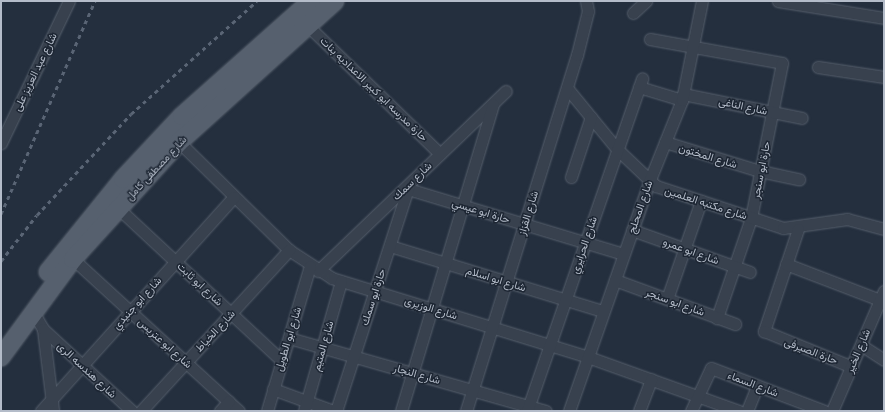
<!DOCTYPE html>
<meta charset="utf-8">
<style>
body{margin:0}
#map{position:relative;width:885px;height:412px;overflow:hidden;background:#242f3e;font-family:"Exo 2",Vazirmatn,sans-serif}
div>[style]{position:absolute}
.roads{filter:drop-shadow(0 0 1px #565f6c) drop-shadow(0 0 1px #565f6c)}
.minor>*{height:11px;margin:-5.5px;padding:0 5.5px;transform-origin:5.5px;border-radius:5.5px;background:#38414e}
.primary>*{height:18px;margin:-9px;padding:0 9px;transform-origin:9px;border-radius:9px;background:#56606e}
.rail>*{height:3px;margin-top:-1.5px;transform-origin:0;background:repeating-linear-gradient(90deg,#5a6575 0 4px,transparent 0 8px)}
span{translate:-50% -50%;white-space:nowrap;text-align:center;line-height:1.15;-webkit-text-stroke:3px #1d2633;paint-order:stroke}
.street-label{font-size:11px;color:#b4bcc9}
.frame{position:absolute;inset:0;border:2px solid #b4bcc9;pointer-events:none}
</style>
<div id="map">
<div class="roads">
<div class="minor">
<i style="left:778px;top:1px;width:107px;rotate:9.1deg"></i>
<i style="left:633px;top:13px;width:18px;rotate:-43deg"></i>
<i style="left:307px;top:25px;width:185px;rotate:44.1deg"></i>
<i style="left:650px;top:39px;width:134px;rotate:10.3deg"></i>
<i style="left:782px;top:63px;width:158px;rotate:101.3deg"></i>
<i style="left:751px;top:218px;width:106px;rotate:108.8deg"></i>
<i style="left:818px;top:67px;width:67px;rotate:8.6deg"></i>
<i style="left:639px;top:87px;width:45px;rotate:16.8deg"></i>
<i style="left:567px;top:88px;width:79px;rotate:50.7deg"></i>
<i style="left:617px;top:149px;width:54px;rotate:43.5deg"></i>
<i style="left:656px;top:186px;width:134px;rotate:18.3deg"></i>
<i style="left:783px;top:228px;width:65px;rotate:-8deg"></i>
<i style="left:847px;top:219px;width:38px;rotate:15deg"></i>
<i style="left:683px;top:94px;width:121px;rotate:11.4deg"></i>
<i style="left:175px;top:138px;width:160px;rotate:44.5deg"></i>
<i style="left:289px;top:250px;width:51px;rotate:33.1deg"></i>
<i style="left:332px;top:278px;width:268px;rotate:17.1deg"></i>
<i style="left:588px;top:357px;width:160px;rotate:19.7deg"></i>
<i style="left:665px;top:142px;width:99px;rotate:17deg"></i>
<i style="left:760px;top:171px;width:40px;rotate:12deg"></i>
<i style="left:1px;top:143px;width:157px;rotate:-64.4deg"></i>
<i style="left:571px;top:177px;width:63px;rotate:-71.6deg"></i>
<i style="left:408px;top:189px;width:225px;rotate:16.8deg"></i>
<i style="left:118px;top:208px;width:224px;rotate:43deg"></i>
<i style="left:798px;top:229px;width:108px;rotate:108.4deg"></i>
<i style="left:764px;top:331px;width:95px;rotate:22.2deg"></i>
<i style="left:632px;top:230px;width:125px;rotate:19.6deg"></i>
<i style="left:390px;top:246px;width:223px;rotate:17deg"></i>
<i style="left:73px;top:259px;width:225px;rotate:42.5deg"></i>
<i style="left:786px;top:264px;width:101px;rotate:21deg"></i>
<i style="left:318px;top:271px;width:260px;rotate:-43.8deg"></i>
<i style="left:615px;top:280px;width:128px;rotate:20.1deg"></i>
<i style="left:667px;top:299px;width:104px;rotate:-70.9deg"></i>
<i style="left:32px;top:310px;width:22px;rotate:60deg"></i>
<i style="left:43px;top:329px;width:83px;rotate:83deg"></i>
<i style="left:43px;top:329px;width:121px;rotate:42.7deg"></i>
<i style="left:289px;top:338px;width:267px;rotate:15.9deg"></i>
<i style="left:861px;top:345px;width:27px;rotate:33deg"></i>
<i style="left:273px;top:389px;width:64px;rotate:20.1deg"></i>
<i style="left:41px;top:411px;width:288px;rotate:-48deg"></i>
<i style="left:141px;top:411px;width:219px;rotate:-47.4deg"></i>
<i style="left:220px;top:411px;width:13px;rotate:-48deg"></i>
<i style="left:267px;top:411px;width:151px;rotate:-73.5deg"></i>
<i style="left:304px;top:411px;width:135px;rotate:-74.1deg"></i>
<i style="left:336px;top:411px;width:237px;rotate:-72.1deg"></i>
<i style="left:401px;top:411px;width:320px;rotate:-73.3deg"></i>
<i style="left:466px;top:411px;width:373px;rotate:-72.7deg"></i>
<i style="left:577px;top:55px;width:45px;rotate:-76deg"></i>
<i style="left:588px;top:11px;width:10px;rotate:-101deg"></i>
<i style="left:527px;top:411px;width:352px;rotate:-70.9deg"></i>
<i style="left:569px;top:411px;width:243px;rotate:-70.7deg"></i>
<i style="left:649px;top:182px;width:88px;rotate:-68.1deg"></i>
<i style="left:682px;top:100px;width:101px;rotate:-78.6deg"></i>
<i style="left:639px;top:411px;width:34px;rotate:-69deg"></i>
<i style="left:691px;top:411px;width:47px;rotate:-65.1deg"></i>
<i style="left:711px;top:368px;width:121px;rotate:20.8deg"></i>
<i style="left:747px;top:411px;width:27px;rotate:-68deg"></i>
<i style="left:832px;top:411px;width:131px;rotate:-66.6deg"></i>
</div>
<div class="primary">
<i style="left:48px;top:272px;width:119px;rotate:-51.1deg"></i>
<i style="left:123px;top:179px;width:86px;rotate:-46.9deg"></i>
<i style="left:182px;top:116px;width:173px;rotate:-41.7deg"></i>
<i style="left:1px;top:357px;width:122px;rotate:-53.7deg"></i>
<i style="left:73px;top:259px;width:158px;rotate:-47.8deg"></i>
<i style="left:179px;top:142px;width:210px;rotate:-42.1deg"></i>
</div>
</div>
<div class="rail">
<i style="left:1px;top:214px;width:233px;rotate:-66.2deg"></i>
<i style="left:1px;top:261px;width:58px;rotate:-52deg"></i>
<i style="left:37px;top:215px;width:138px;rotate:-47.1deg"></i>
<i style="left:131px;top:114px;width:169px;rotate:-41.9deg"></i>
</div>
<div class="street-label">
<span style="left:35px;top:72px;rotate:-64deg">شارع عبد العزيز على</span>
<span style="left:374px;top:89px;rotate:44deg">حارة مدرسه ابو كبير الاعداديه بنات</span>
<span style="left:743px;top:106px;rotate:12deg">شارع الناغى</span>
<span style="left:708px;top:156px;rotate:17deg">شارع المختون</span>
<span style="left:156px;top:168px;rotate:-47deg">شارع مصطفى كامل</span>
<span style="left:761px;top:170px;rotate:-79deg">حارة ابو سنجر</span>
<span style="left:412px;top:181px;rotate:-44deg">شارع سمك</span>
<span style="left:706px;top:203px;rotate:18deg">شارع مكتبه العلمين</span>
<span style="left:640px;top:207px;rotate:-71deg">شارع المحلج</span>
<span style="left:481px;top:211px;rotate:17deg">حارة ابو عيسي</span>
<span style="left:528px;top:213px;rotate:-73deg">شارع القزاز</span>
<span style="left:584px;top:245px;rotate:-71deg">شارع الحرايري</span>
<span style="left:691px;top:251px;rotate:20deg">شارع ابو عمرو</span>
<span style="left:496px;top:279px;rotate:17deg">شارع ابو اسلام</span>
<span style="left:200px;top:284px;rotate:43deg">شارع ابو ثابت</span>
<span style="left:373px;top:297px;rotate:-72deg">حارة ابو سمك</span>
<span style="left:675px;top:302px;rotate:20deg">شارع ابو سنجر</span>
<span style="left:137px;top:303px;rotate:-48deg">شارع ابو جنيدي</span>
<span style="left:431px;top:308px;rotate:17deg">شارع الوزيرى</span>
<span style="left:215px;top:331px;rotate:-47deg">شارع الخياط</span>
<span style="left:288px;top:339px;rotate:-73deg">شارع ابو الطويل</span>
<span style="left:165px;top:343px;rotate:42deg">شارع ابو عتريس</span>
<span style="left:323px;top:346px;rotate:-74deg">شارع المتيم</span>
<span style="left:811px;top:351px;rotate:21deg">حارة الصيرفى</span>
<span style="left:858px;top:351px;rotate:-67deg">شارع الخير</span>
<span style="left:87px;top:370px;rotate:43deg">شارع هندسه الرى</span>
<span style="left:417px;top:374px;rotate:16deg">شارع النجار</span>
<span style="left:753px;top:384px;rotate:21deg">شارع السماء</span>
</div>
<div class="frame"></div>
</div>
